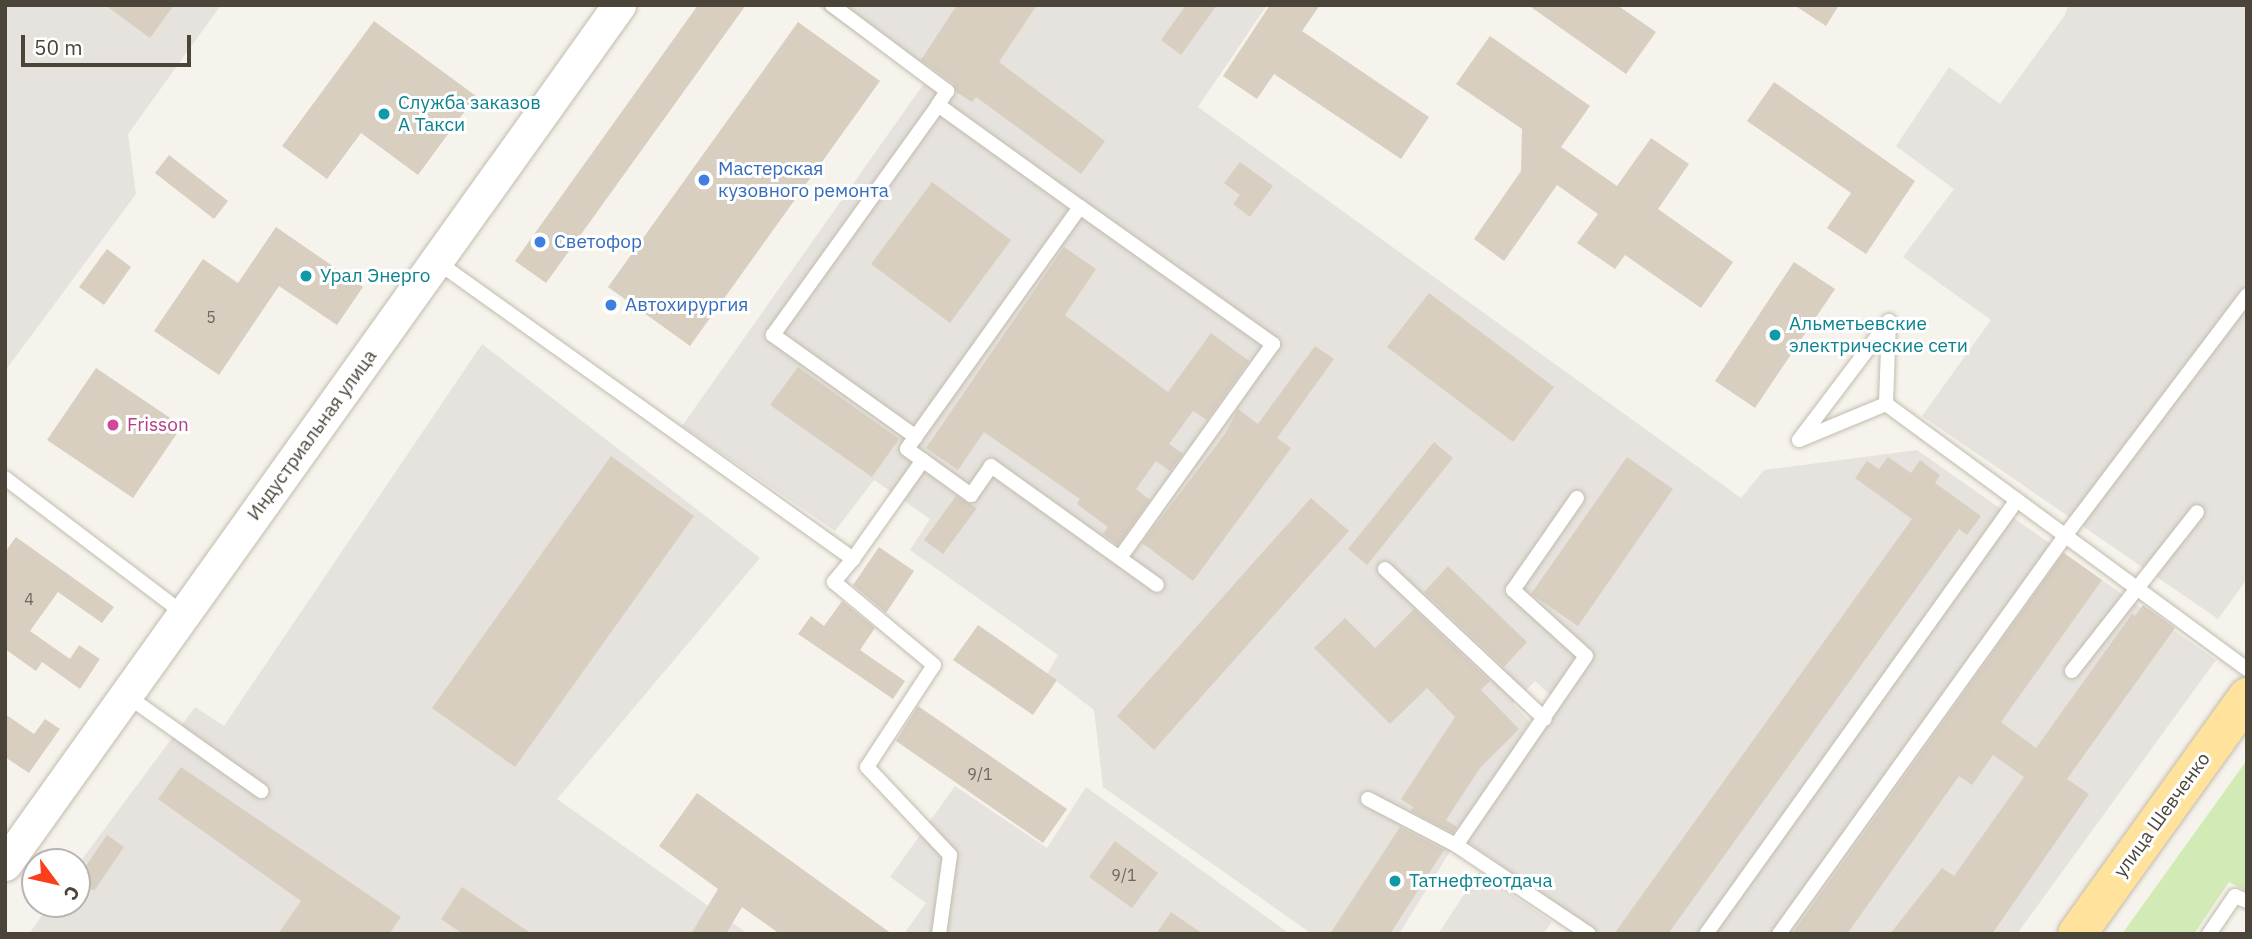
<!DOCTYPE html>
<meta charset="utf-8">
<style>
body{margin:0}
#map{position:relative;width:2252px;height:939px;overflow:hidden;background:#f6f3ec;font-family:"IBM Plex Sans",sans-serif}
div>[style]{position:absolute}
.industrial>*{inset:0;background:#e6e2dd}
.green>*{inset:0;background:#d2eab5}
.building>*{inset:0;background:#d8cfc1}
.roads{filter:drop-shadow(0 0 2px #c2bbae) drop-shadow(0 0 2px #c2bbae)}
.service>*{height:14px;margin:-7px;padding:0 7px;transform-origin:7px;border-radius:7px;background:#fff}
.tertiary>*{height:33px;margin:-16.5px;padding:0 16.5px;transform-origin:16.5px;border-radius:16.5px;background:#fff}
.primary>*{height:38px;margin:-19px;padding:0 19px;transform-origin:19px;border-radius:19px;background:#ffe39c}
.dots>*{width:19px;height:19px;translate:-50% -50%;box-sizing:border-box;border:4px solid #fff;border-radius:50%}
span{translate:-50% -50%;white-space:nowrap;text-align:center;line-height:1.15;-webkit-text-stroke:6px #fff;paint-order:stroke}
.number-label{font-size:16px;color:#6e675b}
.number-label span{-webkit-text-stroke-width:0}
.culture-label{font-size:19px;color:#0d838f}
.left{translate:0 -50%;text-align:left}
.shop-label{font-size:19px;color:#366cbe}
.hotel-label{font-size:19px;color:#b23c85}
.street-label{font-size:19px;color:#4b4439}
.frame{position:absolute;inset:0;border:7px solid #4b4439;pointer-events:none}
.north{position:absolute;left:21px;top:848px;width:70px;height:70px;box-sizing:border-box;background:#fff;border:2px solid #b7b4b0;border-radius:50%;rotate:123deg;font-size:19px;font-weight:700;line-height:28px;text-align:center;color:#4b4439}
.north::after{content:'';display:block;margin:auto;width:24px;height:32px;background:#fc3f1d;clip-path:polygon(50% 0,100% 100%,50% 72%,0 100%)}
.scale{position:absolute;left:21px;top:35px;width:170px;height:32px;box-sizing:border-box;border:4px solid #4b4439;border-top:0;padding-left:9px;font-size:21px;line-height:24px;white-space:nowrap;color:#4b4439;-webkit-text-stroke:5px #fff;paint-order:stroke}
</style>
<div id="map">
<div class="industrial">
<i style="clip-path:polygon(5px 5px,221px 5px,128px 134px,136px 194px,5px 371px)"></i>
<i style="clip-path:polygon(816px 5px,1267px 5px,1198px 107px,1741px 498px,1764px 470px,1917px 450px,2216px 660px,2017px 934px,1600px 934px,1464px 840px,1560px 704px,1535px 681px,1513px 704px,1530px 722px,1399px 934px,1312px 934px,1103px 787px,1094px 710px,1047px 674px,1058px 655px,910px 550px,930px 519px,874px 480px,835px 531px,682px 426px,925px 82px)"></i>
<i style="clip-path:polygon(2068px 5px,2247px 5px,2247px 579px,2218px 619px,1922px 416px,1991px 320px,1903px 257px,1954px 189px,1896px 146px,1949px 67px,2000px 104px,2065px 15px)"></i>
<i style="clip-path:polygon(482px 344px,760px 558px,557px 799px,748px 934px,29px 934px,50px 904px,77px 904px,77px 866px,195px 707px,224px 726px)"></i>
<i style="clip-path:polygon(955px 786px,1047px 848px,1086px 787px,1290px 934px,904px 934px,926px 903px,890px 877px)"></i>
<i style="clip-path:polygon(1479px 872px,1552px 922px,1543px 934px,1438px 934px)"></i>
</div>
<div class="green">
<i style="clip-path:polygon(2247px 760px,2247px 891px,2229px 882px,2194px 934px,2122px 934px)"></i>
</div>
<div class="building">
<i style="clip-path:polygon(105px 5px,174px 5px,150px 38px)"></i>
<i style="clip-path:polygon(698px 5px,746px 5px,546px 283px,515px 261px)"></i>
<i style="clip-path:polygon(957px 5px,1037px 5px,999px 62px,1105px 141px,1081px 174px,976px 97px,972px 102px,956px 92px,953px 83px,921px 60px)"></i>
<i style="clip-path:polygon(1186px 5px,1217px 5px,1181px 55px,1161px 40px)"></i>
<i style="clip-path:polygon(1270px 5px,1320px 5px,1302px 31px,1429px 117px,1401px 159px,1274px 74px,1257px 99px,1223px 76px)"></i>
<i style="clip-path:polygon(1528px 5px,1617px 5px,1656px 32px,1626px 74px)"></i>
<i style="clip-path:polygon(1794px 5px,1839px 5px,1826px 26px)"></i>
<i style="clip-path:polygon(374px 21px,476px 96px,418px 175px,361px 133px,327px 179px,282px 146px)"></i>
<i style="clip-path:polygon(798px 22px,880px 81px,690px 346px,608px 287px)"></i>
<i style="clip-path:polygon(1490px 36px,1590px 106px,1561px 147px,1617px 186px,1651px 138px,1689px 164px,1658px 209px,1733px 262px,1701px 308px,1625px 255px,1615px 269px,1577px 243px,1598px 214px,1557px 185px,1504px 261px,1474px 239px,1521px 171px,1522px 129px,1456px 84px)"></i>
<i style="clip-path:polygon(1774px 82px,1915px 181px,1866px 254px,1827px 228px,1851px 193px,1747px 121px)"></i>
<i style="clip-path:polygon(169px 155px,228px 201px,214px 219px,155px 173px)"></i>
<i style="clip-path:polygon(1240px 162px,1273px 186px,1250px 217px,1233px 204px,1240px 195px,1224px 183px)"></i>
<i style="clip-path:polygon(932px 182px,1011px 240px,950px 323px,871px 264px)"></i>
<i style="clip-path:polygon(276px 227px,363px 287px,337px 325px,279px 286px,219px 375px,154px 331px,203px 259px,238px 283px)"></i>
<i style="clip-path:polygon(1064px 247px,1096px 269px,1065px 315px,1168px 392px,1211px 333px,1249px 361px,1207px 420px,1193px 411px,1169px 444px,1183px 454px,1170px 471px,1156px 461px,1136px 489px,1150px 500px,1118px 545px,1103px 534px,1108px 527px,1077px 504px,1080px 499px,984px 432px,958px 470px,926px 448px)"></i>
<i style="clip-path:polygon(107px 249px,131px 267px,104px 305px,79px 287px)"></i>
<i style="clip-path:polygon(1794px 262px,1835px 289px,1755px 408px,1715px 381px)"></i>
<i style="clip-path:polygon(1429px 293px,1554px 387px,1513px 442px,1387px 347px)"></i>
<i style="clip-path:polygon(1315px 346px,1334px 359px,1277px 438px,1291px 448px,1193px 581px,1142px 543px,1225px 434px,1238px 409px,1258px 424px)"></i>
<i style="clip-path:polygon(798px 367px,899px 439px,872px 477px,770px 405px)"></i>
<i style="clip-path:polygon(96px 368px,182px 426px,133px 498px,47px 440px)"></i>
<i style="clip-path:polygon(1434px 442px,1453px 458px,1367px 565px,1348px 549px)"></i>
<i style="clip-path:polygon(611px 456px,694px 516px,515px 767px,432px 708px)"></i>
<i style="clip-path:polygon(1627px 457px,1673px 489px,1578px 626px,1531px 594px)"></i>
<i style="clip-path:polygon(1888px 457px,1911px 473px,1920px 460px,1940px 475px,1935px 483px,1981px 516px,1967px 535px,1959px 529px,1668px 934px,1614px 934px,1912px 519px,1855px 478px,1867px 461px,1879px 469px)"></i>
<i style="clip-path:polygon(956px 496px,977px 508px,943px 554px,924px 540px)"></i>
<i style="clip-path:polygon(1311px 498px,1349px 531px,1154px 750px,1117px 716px)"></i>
<i style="clip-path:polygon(16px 537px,114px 607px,102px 623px,58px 592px,30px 631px,70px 659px,79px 645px,100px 659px,80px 689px,42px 662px,36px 671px,5px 649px,5px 552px)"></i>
<i style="clip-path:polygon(879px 547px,914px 571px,886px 613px,853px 585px)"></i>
<i style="clip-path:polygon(2064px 553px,2102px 580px,2001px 722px,2036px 748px,2132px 614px,2135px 616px,2143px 605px,2175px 628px,2067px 779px,2089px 794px,1992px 934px,1890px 934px,1942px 868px,1954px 876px,2024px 777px,1993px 755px,1972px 785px,1959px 776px,1847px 934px,1792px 934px)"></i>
<i style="clip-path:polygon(1448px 566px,1527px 642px,1504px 667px,1424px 592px)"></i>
<i style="clip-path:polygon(842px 601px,875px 628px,860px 650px,905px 681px,893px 699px,798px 634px,811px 616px,824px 626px)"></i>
<i style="clip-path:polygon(1414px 609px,1490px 681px,1481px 690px,1519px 729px,1480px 768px,1446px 820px,1457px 827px,1453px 833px,1411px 811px,1413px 807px,1401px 799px,1455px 717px,1427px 688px,1390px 724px,1314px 648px,1345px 618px,1375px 648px)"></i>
<i style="clip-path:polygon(978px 625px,1057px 680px,1033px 715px,953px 660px)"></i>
<i style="clip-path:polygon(918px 706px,1067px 809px,1043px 843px,896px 741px)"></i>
<i style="clip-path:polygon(5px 714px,34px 734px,45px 719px,60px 729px,29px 773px,5px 757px)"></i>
<i style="clip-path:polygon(181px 767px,401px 917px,389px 934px,278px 934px,301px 901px,158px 799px)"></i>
<i style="clip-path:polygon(697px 793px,892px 934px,780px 934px,742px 907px,726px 934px,691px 934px,718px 889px,659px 846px)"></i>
<i style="clip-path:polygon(1400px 827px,1444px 850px,1390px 934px,1330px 934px)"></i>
<i style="clip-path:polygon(107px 835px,124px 847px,94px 891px,77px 879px)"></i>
<i style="clip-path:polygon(1115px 841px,1158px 873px,1132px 908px,1089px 877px)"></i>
<i style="clip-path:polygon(462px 887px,532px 934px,463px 934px,441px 919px)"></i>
<i style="clip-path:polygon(1171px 912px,1203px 934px,1156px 934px)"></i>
</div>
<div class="roads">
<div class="service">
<i style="left:832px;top:5px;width:144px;rotate:36.8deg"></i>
<i style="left:947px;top:91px;width:17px;rotate:123deg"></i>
<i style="left:938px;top:105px;width:175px;rotate:35.7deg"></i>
<i style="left:1080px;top:207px;width:297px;rotate:125.6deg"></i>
<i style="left:907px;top:449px;width:79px;rotate:35.7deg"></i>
<i style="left:971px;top:495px;width:35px;rotate:-55deg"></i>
<i style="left:991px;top:466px;width:204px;rotate:35.6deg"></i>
<i style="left:1080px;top:207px;width:237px;rotate:35.4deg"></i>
<i style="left:1273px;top:344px;width:263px;rotate:125.6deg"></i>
<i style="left:436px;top:261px;width:513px;rotate:35.55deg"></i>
<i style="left:853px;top:559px;width:121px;rotate:-54.7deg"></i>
<i style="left:1889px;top:321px;width:83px;rotate:92.1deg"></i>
<i style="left:1886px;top:404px;width:94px;rotate:157.5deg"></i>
<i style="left:1799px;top:440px;width:149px;rotate:-52.9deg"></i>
<i style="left:1886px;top:404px;width:448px;rotate:36.3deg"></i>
<i style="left:916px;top:437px;width:176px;rotate:-144.5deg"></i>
<i style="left:773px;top:335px;width:283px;rotate:-54.3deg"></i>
<i style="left:5px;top:478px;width:225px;rotate:37.2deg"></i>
<i style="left:1577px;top:498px;width:112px;rotate:124.8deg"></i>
<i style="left:1513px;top:590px;width:98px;rotate:42.1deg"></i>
<i style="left:1586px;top:656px;width:229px;rotate:124.5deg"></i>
<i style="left:1456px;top:845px;width:160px;rotate:33.8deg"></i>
<i style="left:853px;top:559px;width:30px;rotate:130deg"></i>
<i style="left:834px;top:582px;width:130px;rotate:39.7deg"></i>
<i style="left:934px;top:665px;width:122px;rotate:123.3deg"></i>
<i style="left:867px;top:767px;width:121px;rotate:46.7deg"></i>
<i style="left:950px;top:855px;width:80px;rotate:97.9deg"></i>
<i style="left:1385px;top:569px;width:219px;rotate:43.2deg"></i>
<i style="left:2072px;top:671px;width:202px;rotate:-51.8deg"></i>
<i style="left:126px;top:695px;width:166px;rotate:35.4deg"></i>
<i style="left:1368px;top:799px;width:99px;rotate:27.6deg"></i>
<i style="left:1706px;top:934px;width:534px;rotate:-54.38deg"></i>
<i style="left:1779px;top:934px;width:490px;rotate:-54.3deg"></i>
<i style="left:2065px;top:536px;width:302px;rotate:-52.9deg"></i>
<i style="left:2209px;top:934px;width:46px;rotate:-55.6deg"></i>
<i style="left:2235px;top:896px;width:13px;rotate:23deg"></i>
</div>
<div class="tertiary">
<i style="left:5px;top:864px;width:1056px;rotate:-54.44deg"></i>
</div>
<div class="primary">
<i style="left:2077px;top:934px;width:292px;rotate:-54.3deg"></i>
</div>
</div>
<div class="dots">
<i style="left:384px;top:114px;background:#0f9aa8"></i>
<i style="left:704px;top:180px;background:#3f7fe0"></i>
<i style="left:540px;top:242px;background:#3f7fe0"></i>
<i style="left:306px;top:276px;background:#0f9aa8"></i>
<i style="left:611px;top:305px;background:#3f7fe0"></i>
<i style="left:1775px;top:335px;background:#0f9aa8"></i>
<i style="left:113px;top:425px;background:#d1479c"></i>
<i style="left:1395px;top:881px;background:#0f9aa8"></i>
</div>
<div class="number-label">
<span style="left:211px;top:317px">5</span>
<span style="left:29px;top:599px">4</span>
<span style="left:980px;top:774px">9/1</span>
<span style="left:1124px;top:875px">9/1</span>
</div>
<div class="culture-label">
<span class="left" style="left:398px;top:114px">Служба заказов<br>А Такси</span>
<span class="left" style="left:320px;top:276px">Урал Энерго</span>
<span class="left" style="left:1789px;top:335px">Альметьевские<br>электрические сети</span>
<span class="left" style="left:1409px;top:881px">Татнефтеотдача</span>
</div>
<div class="shop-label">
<span class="left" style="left:718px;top:180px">Мастерская<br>кузовного ремонта</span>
<span class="left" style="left:554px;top:242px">Светофор</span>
<span class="left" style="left:625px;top:305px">Автохирургия</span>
</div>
<div class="hotel-label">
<span class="left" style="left:127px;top:425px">Frisson</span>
</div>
<div class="street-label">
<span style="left:312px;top:435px;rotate:-54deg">Индустриальная улица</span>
<span style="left:2162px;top:815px;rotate:-54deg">улица Шевченко</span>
</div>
<div class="frame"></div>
<div class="north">С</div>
<div class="scale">50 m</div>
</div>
